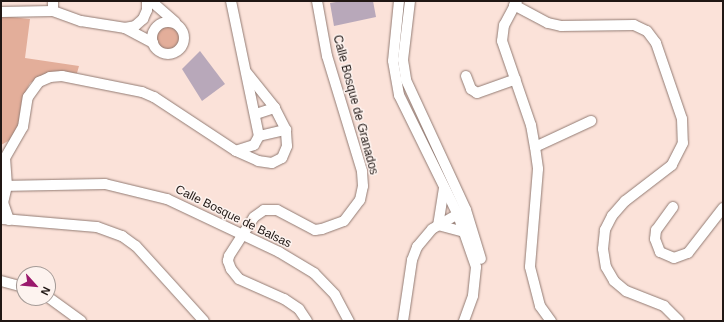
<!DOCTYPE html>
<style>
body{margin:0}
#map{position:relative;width:724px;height:322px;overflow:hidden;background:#fbe2d9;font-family:Arial,sans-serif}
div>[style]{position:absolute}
.green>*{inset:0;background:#e3ae9a}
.round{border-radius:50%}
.building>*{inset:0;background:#b8a8ba}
.roads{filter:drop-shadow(0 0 1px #927b73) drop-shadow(0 0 1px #927b73)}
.minor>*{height:10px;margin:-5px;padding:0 5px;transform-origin:5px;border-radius:5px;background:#fff}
.minor>.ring{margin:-5px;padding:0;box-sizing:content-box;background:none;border:10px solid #fff;border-radius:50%}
span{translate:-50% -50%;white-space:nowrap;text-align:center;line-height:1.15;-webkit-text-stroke:3px #fdf3ef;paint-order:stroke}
.street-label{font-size:12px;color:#201714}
.frame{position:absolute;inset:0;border:2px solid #201714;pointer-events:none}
.north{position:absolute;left:16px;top:266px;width:40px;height:40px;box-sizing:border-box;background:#fdf3ef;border:1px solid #a59b97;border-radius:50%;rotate:117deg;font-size:11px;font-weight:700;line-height:16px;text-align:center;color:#201714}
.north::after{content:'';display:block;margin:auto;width:14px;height:18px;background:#9a186c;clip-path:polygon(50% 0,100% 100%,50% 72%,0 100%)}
</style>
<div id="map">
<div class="green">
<i style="clip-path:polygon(1px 16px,30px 19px,25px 58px,79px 66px,77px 73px,49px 72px,30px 83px,22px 99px,18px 126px,10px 140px,1px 145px)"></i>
<i class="round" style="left:155px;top:24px;width:28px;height:28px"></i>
</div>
<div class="building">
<i style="clip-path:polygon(342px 1px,373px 1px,376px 17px,334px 26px,330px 3px)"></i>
<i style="clip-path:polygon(200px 51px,225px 84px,202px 101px,182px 69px)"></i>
</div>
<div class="roads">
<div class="minor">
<i style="left:53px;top:1px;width:10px;rotate:90deg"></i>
<i style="left:151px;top:1px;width:32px;rotate:41deg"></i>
<i style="left:231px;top:1px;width:138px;rotate:78.3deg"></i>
<i style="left:259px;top:136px;width:10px;rotate:119deg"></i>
<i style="left:254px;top:145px;width:19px;rotate:162deg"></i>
<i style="left:399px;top:1px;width:60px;rotate:95.7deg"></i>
<i style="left:393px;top:61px;width:35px;rotate:80deg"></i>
<i style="left:399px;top:95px;width:134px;rotate:63.8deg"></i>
<i style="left:458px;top:215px;width:55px;rotate:70.9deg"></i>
<i style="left:476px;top:267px;width:29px;rotate:96deg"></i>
<i style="left:473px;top:296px;width:27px;rotate:110deg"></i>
<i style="left:410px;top:1px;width:59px;rotate:96.8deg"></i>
<i style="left:403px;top:60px;width:20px;rotate:81deg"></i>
<i style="left:406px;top:80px;width:143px;rotate:65.2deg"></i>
<i style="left:466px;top:210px;width:51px;rotate:73deg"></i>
<i style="left:517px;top:1px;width:27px;rotate:118deg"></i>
<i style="left:504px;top:25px;width:16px;rotate:97deg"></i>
<i style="left:502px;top:41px;width:89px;rotate:71deg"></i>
<i style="left:531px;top:125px;width:22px;rotate:80deg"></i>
<i style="left:535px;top:147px;width:22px;rotate:82deg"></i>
<i style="left:538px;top:169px;width:98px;rotate:94.7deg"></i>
<i style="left:530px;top:267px;width:40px;rotate:75.6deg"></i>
<i style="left:540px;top:306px;width:19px;rotate:54deg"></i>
<i style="left:514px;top:5px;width:38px;rotate:28deg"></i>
<i style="left:548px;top:23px;width:13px;rotate:13deg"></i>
<i style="left:561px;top:26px;width:73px;rotate:-0.8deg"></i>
<i style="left:634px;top:25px;width:14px;rotate:25deg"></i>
<i style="left:647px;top:31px;width:15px;rotate:53deg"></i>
<i style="left:656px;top:43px;width:80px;rotate:71.1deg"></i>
<i style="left:682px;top:119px;width:24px;rotate:88deg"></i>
<i style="left:683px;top:143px;width:25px;rotate:117deg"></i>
<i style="left:672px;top:165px;width:59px;rotate:142.5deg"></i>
<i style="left:625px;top:201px;width:20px;rotate:131deg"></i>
<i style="left:612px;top:216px;width:16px;rotate:117deg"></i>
<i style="left:605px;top:230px;width:19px;rotate:96deg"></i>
<i style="left:603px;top:249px;width:18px;rotate:81deg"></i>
<i style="left:606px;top:267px;width:16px;rotate:60deg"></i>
<i style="left:614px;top:281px;width:16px;rotate:40deg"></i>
<i style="left:626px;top:291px;width:41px;rotate:21.5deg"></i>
<i style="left:664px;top:306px;width:21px;rotate:45deg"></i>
<i style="left:1px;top:12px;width:52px;rotate:-1.1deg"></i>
<i style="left:53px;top:11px;width:30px;rotate:20deg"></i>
<i style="left:81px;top:21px;width:45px;rotate:9deg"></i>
<i style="left:125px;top:28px;width:10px;rotate:-11deg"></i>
<i style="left:135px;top:26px;width:11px;rotate:-41deg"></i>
<i style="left:143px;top:19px;width:10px;rotate:-66deg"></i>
<i style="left:147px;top:10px;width:9px;rotate:-90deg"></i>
<i class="ring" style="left:152px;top:22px;width:22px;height:22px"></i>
<i style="left:125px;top:28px;width:32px;rotate:28deg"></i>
<i style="left:466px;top:76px;width:14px;rotate:69deg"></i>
<i style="left:471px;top:89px;width:7px;rotate:34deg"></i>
<i style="left:477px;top:93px;width:41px;rotate:-19.7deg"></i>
<i style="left:256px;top:114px;width:20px;rotate:-18deg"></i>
<i style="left:259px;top:136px;width:28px;rotate:-13deg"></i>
<i style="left:535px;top:147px;width:62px;rotate:-24.9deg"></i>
<i style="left:1px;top:186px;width:104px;rotate:-1.1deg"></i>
<i style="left:105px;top:184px;width:64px;rotate:13.6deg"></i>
<i style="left:167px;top:199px;width:124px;rotate:25.3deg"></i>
<i style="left:279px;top:252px;width:41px;rotate:31deg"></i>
<i style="left:314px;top:273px;width:30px;rotate:46deg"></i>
<i style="left:335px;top:295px;width:30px;rotate:62deg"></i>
<i style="left:444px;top:188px;width:37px;rotate:99deg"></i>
<i style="left:438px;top:225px;width:28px;rotate:15deg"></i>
<i style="left:673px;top:207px;width:29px;rotate:126deg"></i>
<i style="left:656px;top:230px;width:9px;rotate:96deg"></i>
<i style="left:655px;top:239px;width:14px;rotate:69deg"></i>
<i style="left:660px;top:252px;width:15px;rotate:23deg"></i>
<i style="left:674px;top:258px;width:15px;rotate:-20deg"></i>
<i style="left:688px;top:253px;width:57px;rotate:-52.1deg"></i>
<i style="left:3px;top:219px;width:94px;rotate:4.9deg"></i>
<i style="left:97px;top:227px;width:27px;rotate:20deg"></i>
<i style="left:122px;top:236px;width:17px;rotate:36deg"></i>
<i style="left:136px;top:246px;width:101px;rotate:47.8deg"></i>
<i style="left:9px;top:220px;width:18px;rotate:-109deg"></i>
<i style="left:3px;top:203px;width:17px;rotate:-77deg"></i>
<i style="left:7px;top:186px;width:28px;rotate:-94deg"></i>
<i style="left:5px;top:158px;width:36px;rotate:-60deg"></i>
<i style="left:23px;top:127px;width:30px;rotate:-81deg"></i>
<i style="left:28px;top:97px;width:19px;rotate:-54deg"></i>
<i style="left:39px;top:82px;width:12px;rotate:-24deg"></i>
<i style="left:50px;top:77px;width:12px;rotate:-5deg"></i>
<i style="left:62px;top:76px;width:82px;rotate:11.3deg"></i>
<i style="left:142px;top:92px;width:13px;rotate:23deg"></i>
<i style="left:154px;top:97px;width:98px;rotate:33.4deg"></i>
<i style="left:236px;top:151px;width:24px;rotate:24deg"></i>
<i style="left:258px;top:161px;width:14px;rotate:8deg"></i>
<i style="left:272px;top:163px;width:11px;rotate:-27deg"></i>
<i style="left:282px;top:158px;width:13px;rotate:-67deg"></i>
<i style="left:287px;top:146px;width:16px;rotate:-94deg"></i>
<i style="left:286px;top:130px;width:25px;rotate:-117deg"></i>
<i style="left:275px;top:108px;width:45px;rotate:-128.7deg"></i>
<i style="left:1px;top:281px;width:24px;rotate:15deg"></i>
<i style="left:48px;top:297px;width:41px;rotate:36deg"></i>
<i style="left:307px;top:321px;width:14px;rotate:-124deg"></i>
<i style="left:299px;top:309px;width:18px;rotate:-146deg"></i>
<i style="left:284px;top:299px;width:49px;rotate:-156deg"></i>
<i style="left:239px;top:279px;width:13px;rotate:-129deg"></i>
<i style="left:231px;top:269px;width:9px;rotate:-111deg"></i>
<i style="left:228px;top:261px;width:5px;rotate:-79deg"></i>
<i style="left:229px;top:256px;width:46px;rotate:-57.3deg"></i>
<i style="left:254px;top:217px;width:12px;rotate:-35deg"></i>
<i style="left:264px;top:210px;width:13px"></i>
<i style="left:277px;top:210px;width:43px;rotate:27.8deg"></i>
<i style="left:315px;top:230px;width:7px;rotate:-8deg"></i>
<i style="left:322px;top:229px;width:23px;rotate:-20deg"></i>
<i style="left:344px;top:221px;width:26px;rotate:-53deg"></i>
<i style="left:360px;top:200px;width:14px;rotate:-78deg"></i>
<i style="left:363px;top:186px;width:15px;rotate:-94deg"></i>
<i style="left:362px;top:171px;width:120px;rotate:-106.9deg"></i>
<i style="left:327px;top:56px;width:56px;rotate:-100.3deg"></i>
<i style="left:403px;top:321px;width:62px;rotate:-81.6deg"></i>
<i style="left:412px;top:260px;width:14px;rotate:-69deg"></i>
<i style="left:417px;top:247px;width:23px;rotate:-50deg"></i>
<i style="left:432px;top:229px;width:34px;rotate:-30deg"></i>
</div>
</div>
<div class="street-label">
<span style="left:355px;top:105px;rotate:75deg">Calle Bosque de Granados</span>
<span style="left:233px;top:217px;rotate:26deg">Calle Bosque de Balsas</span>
</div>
<div class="frame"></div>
<div class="north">N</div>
</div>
